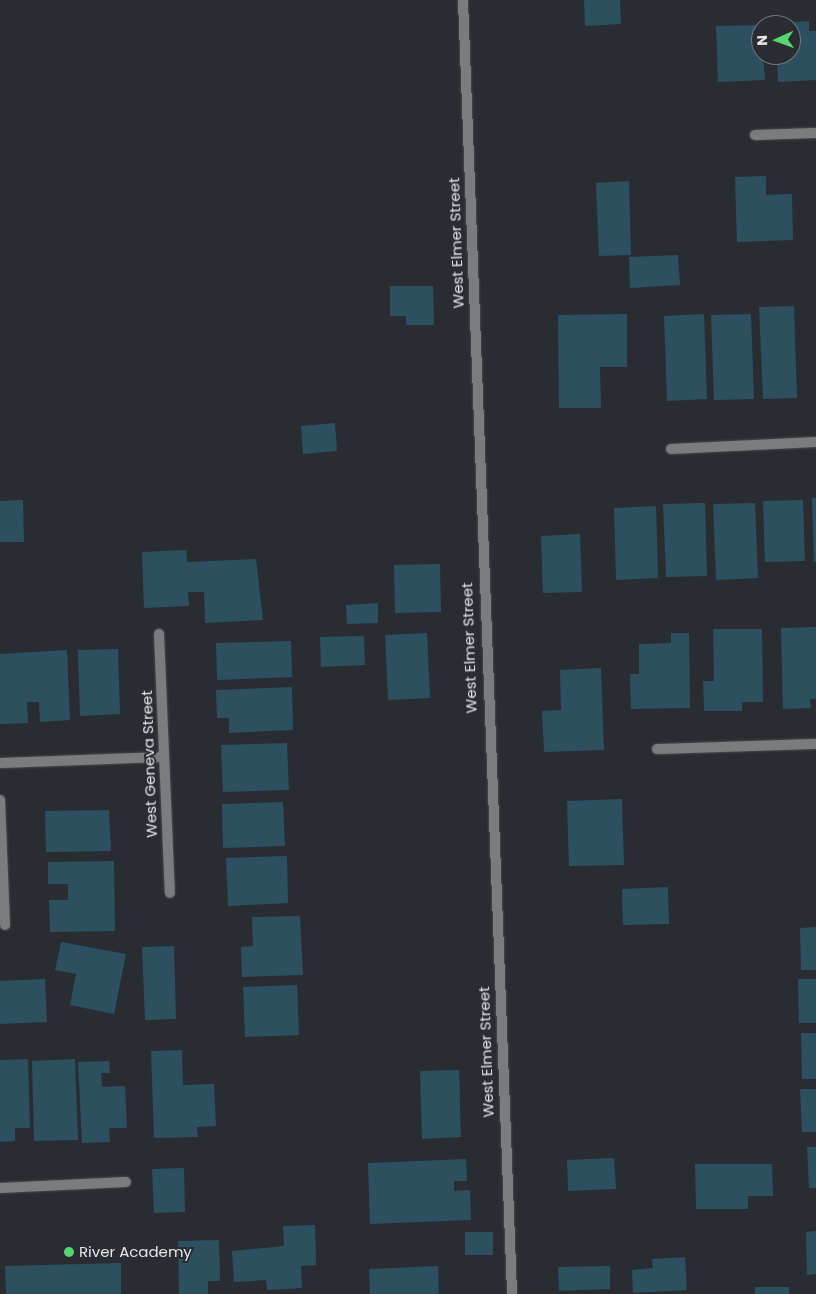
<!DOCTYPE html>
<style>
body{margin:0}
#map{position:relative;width:816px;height:1294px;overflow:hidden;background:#292d32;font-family:Poppins,sans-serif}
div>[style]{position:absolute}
.building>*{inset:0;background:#2c5060}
.roads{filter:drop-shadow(0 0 1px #474b4f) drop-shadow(0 0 1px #474b4f)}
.lane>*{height:10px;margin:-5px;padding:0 5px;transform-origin:5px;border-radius:5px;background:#7a7c7f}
.street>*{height:10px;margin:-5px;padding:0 5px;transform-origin:5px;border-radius:5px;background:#7a7c7f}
.dots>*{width:14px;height:14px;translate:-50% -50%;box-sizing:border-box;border:2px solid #292d32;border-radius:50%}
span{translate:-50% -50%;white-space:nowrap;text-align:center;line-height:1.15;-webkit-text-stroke:4px #292d32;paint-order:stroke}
.street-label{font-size:15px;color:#e3e6e9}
.poi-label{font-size:15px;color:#e3e6e9}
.left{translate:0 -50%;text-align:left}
.north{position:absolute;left:751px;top:15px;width:50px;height:50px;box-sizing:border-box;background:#292d32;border:1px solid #73777b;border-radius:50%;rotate:268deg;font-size:14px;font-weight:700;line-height:20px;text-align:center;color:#e3e6e9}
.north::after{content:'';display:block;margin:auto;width:18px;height:22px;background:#56d671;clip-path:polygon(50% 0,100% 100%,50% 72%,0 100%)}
</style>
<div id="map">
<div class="building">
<i style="clip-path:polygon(584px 0,620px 0,621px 24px,585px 26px)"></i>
<i style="clip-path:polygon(809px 21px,809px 31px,816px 31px,816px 80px,778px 82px,777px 55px,791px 55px,791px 25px,776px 23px)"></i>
<i style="clip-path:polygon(761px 25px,765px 80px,718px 82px,716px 26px)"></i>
<i style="clip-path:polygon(766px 176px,766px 195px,792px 194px,793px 240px,737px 242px,735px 177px)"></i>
<i style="clip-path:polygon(629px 181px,631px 255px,599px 256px,596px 183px)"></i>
<i style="clip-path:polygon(678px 255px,680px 285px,630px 288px,629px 257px)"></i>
<i style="clip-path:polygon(390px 286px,433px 286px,434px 325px,406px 325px,406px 316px,390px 316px)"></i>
<i style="clip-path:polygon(794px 306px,797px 398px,763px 399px,759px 307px)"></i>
<i style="clip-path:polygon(627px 314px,627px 367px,600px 367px,601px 408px,559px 408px,558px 315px)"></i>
<i style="clip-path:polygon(704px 314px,707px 399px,667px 401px,664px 316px)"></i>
<i style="clip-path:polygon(751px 314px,754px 399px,714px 400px,711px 315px)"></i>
<i style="clip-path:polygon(335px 423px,337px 451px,303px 454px,301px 426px)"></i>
<i style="clip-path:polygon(812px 498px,816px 498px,816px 562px,814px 562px)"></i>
<i style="clip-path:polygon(23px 500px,24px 542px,0 542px,0 501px)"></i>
<i style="clip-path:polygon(803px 500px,805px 561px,765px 562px,763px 501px)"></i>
<i style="clip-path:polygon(705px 503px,707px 576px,666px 577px,663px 504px)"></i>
<i style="clip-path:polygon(755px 503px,758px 578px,716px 580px,713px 504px)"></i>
<i style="clip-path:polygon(656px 506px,658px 578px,616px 580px,614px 508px)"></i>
<i style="clip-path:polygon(580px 534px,582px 592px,543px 593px,541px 536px)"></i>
<i style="clip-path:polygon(186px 550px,187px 562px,256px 559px,263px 620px,205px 623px,204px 592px,188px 592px,189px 606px,144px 608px,142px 552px)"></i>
<i style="clip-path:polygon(440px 564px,441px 612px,395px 613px,394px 565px)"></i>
<i style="clip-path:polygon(378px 603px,378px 623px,347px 624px,346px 605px)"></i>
<i style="clip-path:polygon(816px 627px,816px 699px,810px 699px,811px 708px,783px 709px,781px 628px)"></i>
<i style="clip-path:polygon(713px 629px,762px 629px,763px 702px,742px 702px,742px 711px,704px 711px,703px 681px,714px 681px)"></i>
<i style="clip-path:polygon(427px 633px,430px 698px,388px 700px,385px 635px)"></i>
<i style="clip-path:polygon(671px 633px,689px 633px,690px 708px,631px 709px,630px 674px,639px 674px,639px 644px,671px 643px)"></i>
<i style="clip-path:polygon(364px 636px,365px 665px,321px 667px,320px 637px)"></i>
<i style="clip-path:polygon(291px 641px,292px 677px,217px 680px,216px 643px)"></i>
<i style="clip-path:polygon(118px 649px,120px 714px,80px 716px,78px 650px)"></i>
<i style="clip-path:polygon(67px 650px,70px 720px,40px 722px,39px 702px,27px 702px,28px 723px,0 724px,0 654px)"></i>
<i style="clip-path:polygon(601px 668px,604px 750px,544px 752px,542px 711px,561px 710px,560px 670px)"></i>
<i style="clip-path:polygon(292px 687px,293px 730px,229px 733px,229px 718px,217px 718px,216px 690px)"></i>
<i style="clip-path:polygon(287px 743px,289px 790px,223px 792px,221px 745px)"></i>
<i style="clip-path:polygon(622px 799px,624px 865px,569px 866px,567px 801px)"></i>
<i style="clip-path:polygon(283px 802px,285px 846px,223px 848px,222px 804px)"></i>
<i style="clip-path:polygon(109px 810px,111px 851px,46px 852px,45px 811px)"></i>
<i style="clip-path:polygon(287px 856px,288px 903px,228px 906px,226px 858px)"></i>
<i style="clip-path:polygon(114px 861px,115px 931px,50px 932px,49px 900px,68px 900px,68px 884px,48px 884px,48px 862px)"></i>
<i style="clip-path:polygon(668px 887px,669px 924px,623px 925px,622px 889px)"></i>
<i style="clip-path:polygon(300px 916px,303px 975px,242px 977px,241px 947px,253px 946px,252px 917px)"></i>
<i style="clip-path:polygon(816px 927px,816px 970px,801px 970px,800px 928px)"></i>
<i style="clip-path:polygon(61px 942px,126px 954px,114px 1014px,70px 1005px,76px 974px,55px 970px)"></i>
<i style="clip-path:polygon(174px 946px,176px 1019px,145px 1020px,142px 947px)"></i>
<i style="clip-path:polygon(45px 979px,47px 1022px,0 1024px,0 981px)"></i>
<i style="clip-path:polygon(798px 979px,816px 979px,816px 1023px,799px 1023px)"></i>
<i style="clip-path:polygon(297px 985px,299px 1035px,245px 1037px,243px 987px)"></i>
<i style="clip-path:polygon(801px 1033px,816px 1033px,816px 1079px,802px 1079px)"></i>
<i style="clip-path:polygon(182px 1050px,183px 1085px,214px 1084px,216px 1126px,197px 1127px,198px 1137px,154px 1138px,151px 1051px)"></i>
<i style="clip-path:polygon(28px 1059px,30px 1128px,15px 1128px,15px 1141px,0 1142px,0 1060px)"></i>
<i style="clip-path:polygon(75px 1059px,78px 1140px,34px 1141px,32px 1061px)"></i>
<i style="clip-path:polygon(109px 1061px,110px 1073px,101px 1073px,102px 1087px,125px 1086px,127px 1128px,109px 1128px,110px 1142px,82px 1143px,78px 1062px)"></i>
<i style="clip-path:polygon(459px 1070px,461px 1137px,422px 1139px,420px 1071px)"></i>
<i style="clip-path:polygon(800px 1089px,816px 1089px,816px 1132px,802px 1132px)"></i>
<i style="clip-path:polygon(807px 1147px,816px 1147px,816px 1188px,809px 1188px)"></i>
<i style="clip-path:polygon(614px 1158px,616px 1189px,568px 1191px,567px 1160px)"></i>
<i style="clip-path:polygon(466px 1159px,467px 1181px,454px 1181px,454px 1191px,470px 1190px,471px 1220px,370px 1224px,368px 1163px)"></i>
<i style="clip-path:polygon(695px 1164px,772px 1164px,773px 1196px,748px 1196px,748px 1209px,696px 1209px)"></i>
<i style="clip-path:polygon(184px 1168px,185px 1212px,154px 1213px,152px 1169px)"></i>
<i style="clip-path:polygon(315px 1225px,316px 1265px,301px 1266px,302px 1288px,267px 1290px,266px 1280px,234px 1282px,232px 1251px,284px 1246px,283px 1226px)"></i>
<i style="clip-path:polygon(816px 1231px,816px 1274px,807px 1275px,806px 1232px)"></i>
<i style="clip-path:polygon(465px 1232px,493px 1232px,493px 1255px,465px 1255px)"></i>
<i style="clip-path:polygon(219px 1240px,220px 1281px,208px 1281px,208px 1294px,179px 1294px,178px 1241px)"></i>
<i style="clip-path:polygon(685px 1257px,687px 1290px,633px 1293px,632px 1270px,653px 1268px,652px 1259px)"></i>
<i style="clip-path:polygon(121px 1263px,121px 1294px,6px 1294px,5px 1266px)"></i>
<i style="clip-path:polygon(438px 1266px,439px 1294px,370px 1294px,369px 1269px)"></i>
<i style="clip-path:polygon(610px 1266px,610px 1289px,559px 1291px,558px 1267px)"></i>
<i style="clip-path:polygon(755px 1287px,789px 1287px,789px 1294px,755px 1294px)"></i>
</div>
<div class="roads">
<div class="lane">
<i style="left:657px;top:749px;width:159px;rotate:-1.8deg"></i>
</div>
<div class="street">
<i style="left:463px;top:0;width:1295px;rotate:87.83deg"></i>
<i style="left:755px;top:135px;width:61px;rotate:-1.9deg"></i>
<i style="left:671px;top:449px;width:145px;rotate:-2.8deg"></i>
<i style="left:159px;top:634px;width:259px;rotate:87.6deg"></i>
<i style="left:0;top:763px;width:164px;rotate:-2.1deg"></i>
<i style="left:0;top:800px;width:125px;rotate:87.7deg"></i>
<i style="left:0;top:1188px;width:126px;rotate:-2.7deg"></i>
</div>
</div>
<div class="dots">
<i style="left:69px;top:1252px;background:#56d671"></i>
</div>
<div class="street-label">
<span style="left:456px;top:243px;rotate:-92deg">West Elmer Street</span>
<span style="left:469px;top:648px;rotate:-92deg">West Elmer Street</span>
<span style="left:149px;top:764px;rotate:-92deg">West Geneva Street</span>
<span style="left:486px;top:1052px;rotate:-92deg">West Elmer Street</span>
</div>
<div class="poi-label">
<span class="left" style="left:79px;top:1252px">River Academy</span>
</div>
<div class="north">N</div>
</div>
